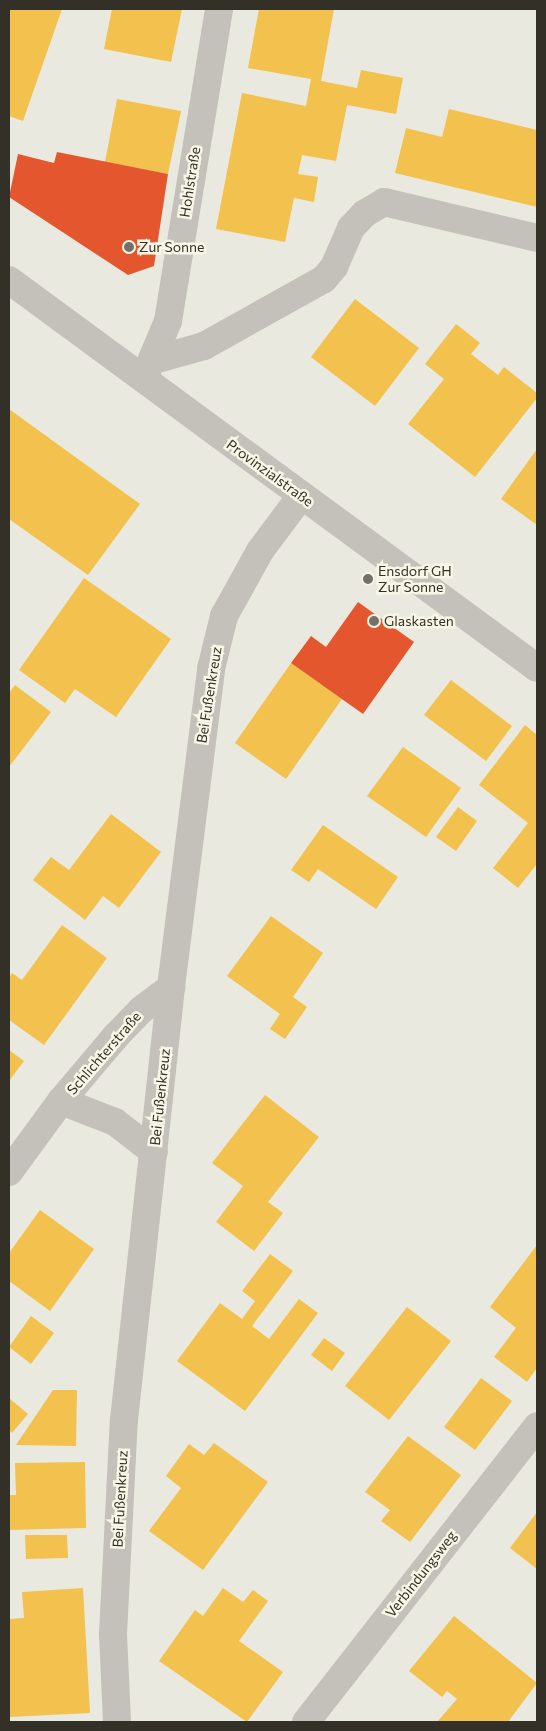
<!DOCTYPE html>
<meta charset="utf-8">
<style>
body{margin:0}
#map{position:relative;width:546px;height:1731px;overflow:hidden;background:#eae9df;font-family:Commissioner,sans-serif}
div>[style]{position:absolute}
.homes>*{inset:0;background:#f2c14e}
.shops>*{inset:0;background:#e4572e}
.minor>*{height:28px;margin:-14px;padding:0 14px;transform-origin:14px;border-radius:14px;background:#c3c1b9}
.dots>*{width:14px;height:14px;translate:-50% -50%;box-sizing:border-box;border:2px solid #f7f6e7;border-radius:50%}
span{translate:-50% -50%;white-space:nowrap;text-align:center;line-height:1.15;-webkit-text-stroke:5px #f7f6e7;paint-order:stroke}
.street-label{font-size:14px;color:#333028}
.poi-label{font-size:14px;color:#333028}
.left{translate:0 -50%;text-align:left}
.frame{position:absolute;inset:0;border:10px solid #333028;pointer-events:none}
</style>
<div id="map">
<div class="homes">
<i style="clip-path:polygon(9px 9px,62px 9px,23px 121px,9px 116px)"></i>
<i style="clip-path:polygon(112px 9px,182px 9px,171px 62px,104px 49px)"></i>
<i style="clip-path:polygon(259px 9px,334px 9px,321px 81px,357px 88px,361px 70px,403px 78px,396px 114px,347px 105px,336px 161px,302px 155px,298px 174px,318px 177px,314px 202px,294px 198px,285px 242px,216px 229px,242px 93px,306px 106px,311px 79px,248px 68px)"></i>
<i style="clip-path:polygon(117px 99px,181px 111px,168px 174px,105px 162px)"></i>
<i style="clip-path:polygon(449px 109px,537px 130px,537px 207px,395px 173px,406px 128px,442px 137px)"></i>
<i style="clip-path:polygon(355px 299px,419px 348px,375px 406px,311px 357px)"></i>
<i style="clip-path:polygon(456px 324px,480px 343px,471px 354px,498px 375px,504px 367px,537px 393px,537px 398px,475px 477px,408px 424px,444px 379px,425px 364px)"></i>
<i style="clip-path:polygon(9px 409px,140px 504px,88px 575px,9px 519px)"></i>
<i style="clip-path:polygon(537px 449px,537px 525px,501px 499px)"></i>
<i style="clip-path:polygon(84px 578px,171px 639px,116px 717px,75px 689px,65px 703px,19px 670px)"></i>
<i style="clip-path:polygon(291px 663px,342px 699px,286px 779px,235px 743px)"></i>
<i style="clip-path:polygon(451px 680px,512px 726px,486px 761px,424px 715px)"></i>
<i style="clip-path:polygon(15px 685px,51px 712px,9px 767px,9px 693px)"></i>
<i style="clip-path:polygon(525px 725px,537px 735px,537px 864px,518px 888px,493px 868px,528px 823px,479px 785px)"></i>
<i style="clip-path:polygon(403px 747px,461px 788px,426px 837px,367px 796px)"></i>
<i style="clip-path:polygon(458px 807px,477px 821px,456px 851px,436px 837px)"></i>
<i style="clip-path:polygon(111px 814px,161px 852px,119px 908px,103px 896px,85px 920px,33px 880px,51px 857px,69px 870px)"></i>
<i style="clip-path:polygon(323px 825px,398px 877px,376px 909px,318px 869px,309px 882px,291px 870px)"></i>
<i style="clip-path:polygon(271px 916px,323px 953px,293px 997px,307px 1007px,285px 1039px,270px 1029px,280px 1014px,227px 976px)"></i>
<i style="clip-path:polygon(62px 925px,107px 958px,44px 1045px,9px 1020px,9px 977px,12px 973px,22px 980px)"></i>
<i style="clip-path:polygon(9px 1050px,24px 1061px,9px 1081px)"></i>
<i style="clip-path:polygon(265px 1095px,319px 1137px,268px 1202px,283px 1213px,254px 1251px,216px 1222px,243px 1186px,212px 1163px)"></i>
<i style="clip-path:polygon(40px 1210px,94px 1249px,50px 1311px,9px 1281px,9px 1253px)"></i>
<i style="clip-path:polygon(537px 1245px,537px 1368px,527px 1382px,494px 1357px,516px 1328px,490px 1307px)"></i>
<i style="clip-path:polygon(270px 1254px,293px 1271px,252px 1326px,269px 1339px,299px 1299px,318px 1313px,245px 1411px,177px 1361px,220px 1303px,242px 1319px,255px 1301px,242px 1291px)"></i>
<i style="clip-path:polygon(407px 1307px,451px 1341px,389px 1420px,345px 1386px)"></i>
<i style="clip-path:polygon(31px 1316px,54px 1333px,31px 1364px,9px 1347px)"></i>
<i style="clip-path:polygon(324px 1338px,345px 1353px,332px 1371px,311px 1355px)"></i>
<i style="clip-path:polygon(481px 1378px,512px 1401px,475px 1450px,444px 1427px)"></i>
<i style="clip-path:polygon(53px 1390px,77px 1390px,76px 1446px,16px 1445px)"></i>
<i style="clip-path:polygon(9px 1398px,28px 1414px,12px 1433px,9px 1430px)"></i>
<i style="clip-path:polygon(408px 1436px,461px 1475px,410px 1542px,381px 1521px,390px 1510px,365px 1492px)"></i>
<i style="clip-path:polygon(214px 1443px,268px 1482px,203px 1570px,149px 1531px,181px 1488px,166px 1476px,189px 1444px,204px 1455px)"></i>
<i style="clip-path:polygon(85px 1462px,86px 1528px,9px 1530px,9px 1495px,16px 1495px,15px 1463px)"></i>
<i style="clip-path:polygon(537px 1512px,537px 1569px,510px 1548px)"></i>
<i style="clip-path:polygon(25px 1535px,67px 1535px,68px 1558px,26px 1559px)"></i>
<i style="clip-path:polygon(83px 1588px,90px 1713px,9px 1717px,9px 1619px,24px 1618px,22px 1592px)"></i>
<i style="clip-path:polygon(223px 1588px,243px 1602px,253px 1590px,268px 1601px,239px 1641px,283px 1672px,247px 1722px,159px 1661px,195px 1610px,203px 1616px)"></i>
<i style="clip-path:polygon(454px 1616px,537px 1683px,508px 1722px,437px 1722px,457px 1699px,447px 1691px,442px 1697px,409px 1671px)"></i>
</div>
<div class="shops">
<i style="clip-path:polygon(57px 152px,168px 174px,154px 266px,128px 275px,9px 197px,18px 154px,54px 163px)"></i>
<i style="clip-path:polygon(358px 602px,414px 642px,363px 714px,291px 663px,311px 636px,326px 647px)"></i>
</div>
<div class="minor">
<i style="left:9px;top:280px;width:655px;rotate:36.31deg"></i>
<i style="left:154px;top:360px;width:52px;rotate:-15.6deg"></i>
<i style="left:204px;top:346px;width:137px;rotate:-29.2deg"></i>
<i style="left:324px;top:279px;width:16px;rotate:-50deg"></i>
<i style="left:334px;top:267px;width:43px;rotate:-66.4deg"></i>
<i style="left:351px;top:228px;width:19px;rotate:-47deg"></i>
<i style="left:364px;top:214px;width:23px;rotate:-31deg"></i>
<i style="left:384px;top:202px;width:157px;rotate:13.2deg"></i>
<i style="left:147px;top:371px;width:54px;rotate:-67.2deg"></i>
<i style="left:168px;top:321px;width:316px;rotate:-80.7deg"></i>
<i style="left:61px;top:1101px;width:58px;rotate:21.3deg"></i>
<i style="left:115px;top:1122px;width:49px;rotate:37.6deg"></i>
<i style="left:9px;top:1172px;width:88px;rotate:-53.8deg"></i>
<i style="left:61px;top:1101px;width:84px;rotate:-49.8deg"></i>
<i style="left:115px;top:1037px;width:37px;rotate:-46deg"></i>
<i style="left:141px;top:1010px;width:38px;rotate:-37deg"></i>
<i style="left:117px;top:1722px;width:88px;rotate:-92.6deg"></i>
<i style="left:113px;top:1634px;width:214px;rotate:-87.1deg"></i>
<i style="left:124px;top:1420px;width:436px;rotate:-83.8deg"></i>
<i style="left:171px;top:987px;width:321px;rotate:-82.8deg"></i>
<i style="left:211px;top:669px;width:55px;rotate:-76.2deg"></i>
<i style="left:224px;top:616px;width:74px;rotate:-61deg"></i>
<i style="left:260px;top:551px;width:69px;rotate:-53.3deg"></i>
<i style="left:306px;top:1722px;width:375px;rotate:-52deg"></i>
</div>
<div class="dots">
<i style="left:129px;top:247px;background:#737168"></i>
<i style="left:368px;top:579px;background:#737168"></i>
<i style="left:374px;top:621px;background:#737168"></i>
</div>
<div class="street-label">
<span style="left:190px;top:182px;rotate:-81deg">Hohlstraße</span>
<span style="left:270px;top:473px;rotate:36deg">Provinzialstraße</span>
<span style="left:209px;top:695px;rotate:-81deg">Bei Fußenkreuz</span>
<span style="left:104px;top:1053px;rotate:-49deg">Schlichterstraße</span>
<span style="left:160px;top:1097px;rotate:-84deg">Bei Fußenkreuz</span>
<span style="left:120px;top:1499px;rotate:-87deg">Bei Fußenkreuz</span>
<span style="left:421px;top:1574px;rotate:-52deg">Verbindungsweg</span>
</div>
<div class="poi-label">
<span class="left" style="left:139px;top:247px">Zur Sonne</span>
<span class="left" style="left:378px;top:579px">Ensdorf GH<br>Zur Sonne</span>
<span class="left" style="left:384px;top:621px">Glaskasten</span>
</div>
<div class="frame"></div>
</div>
